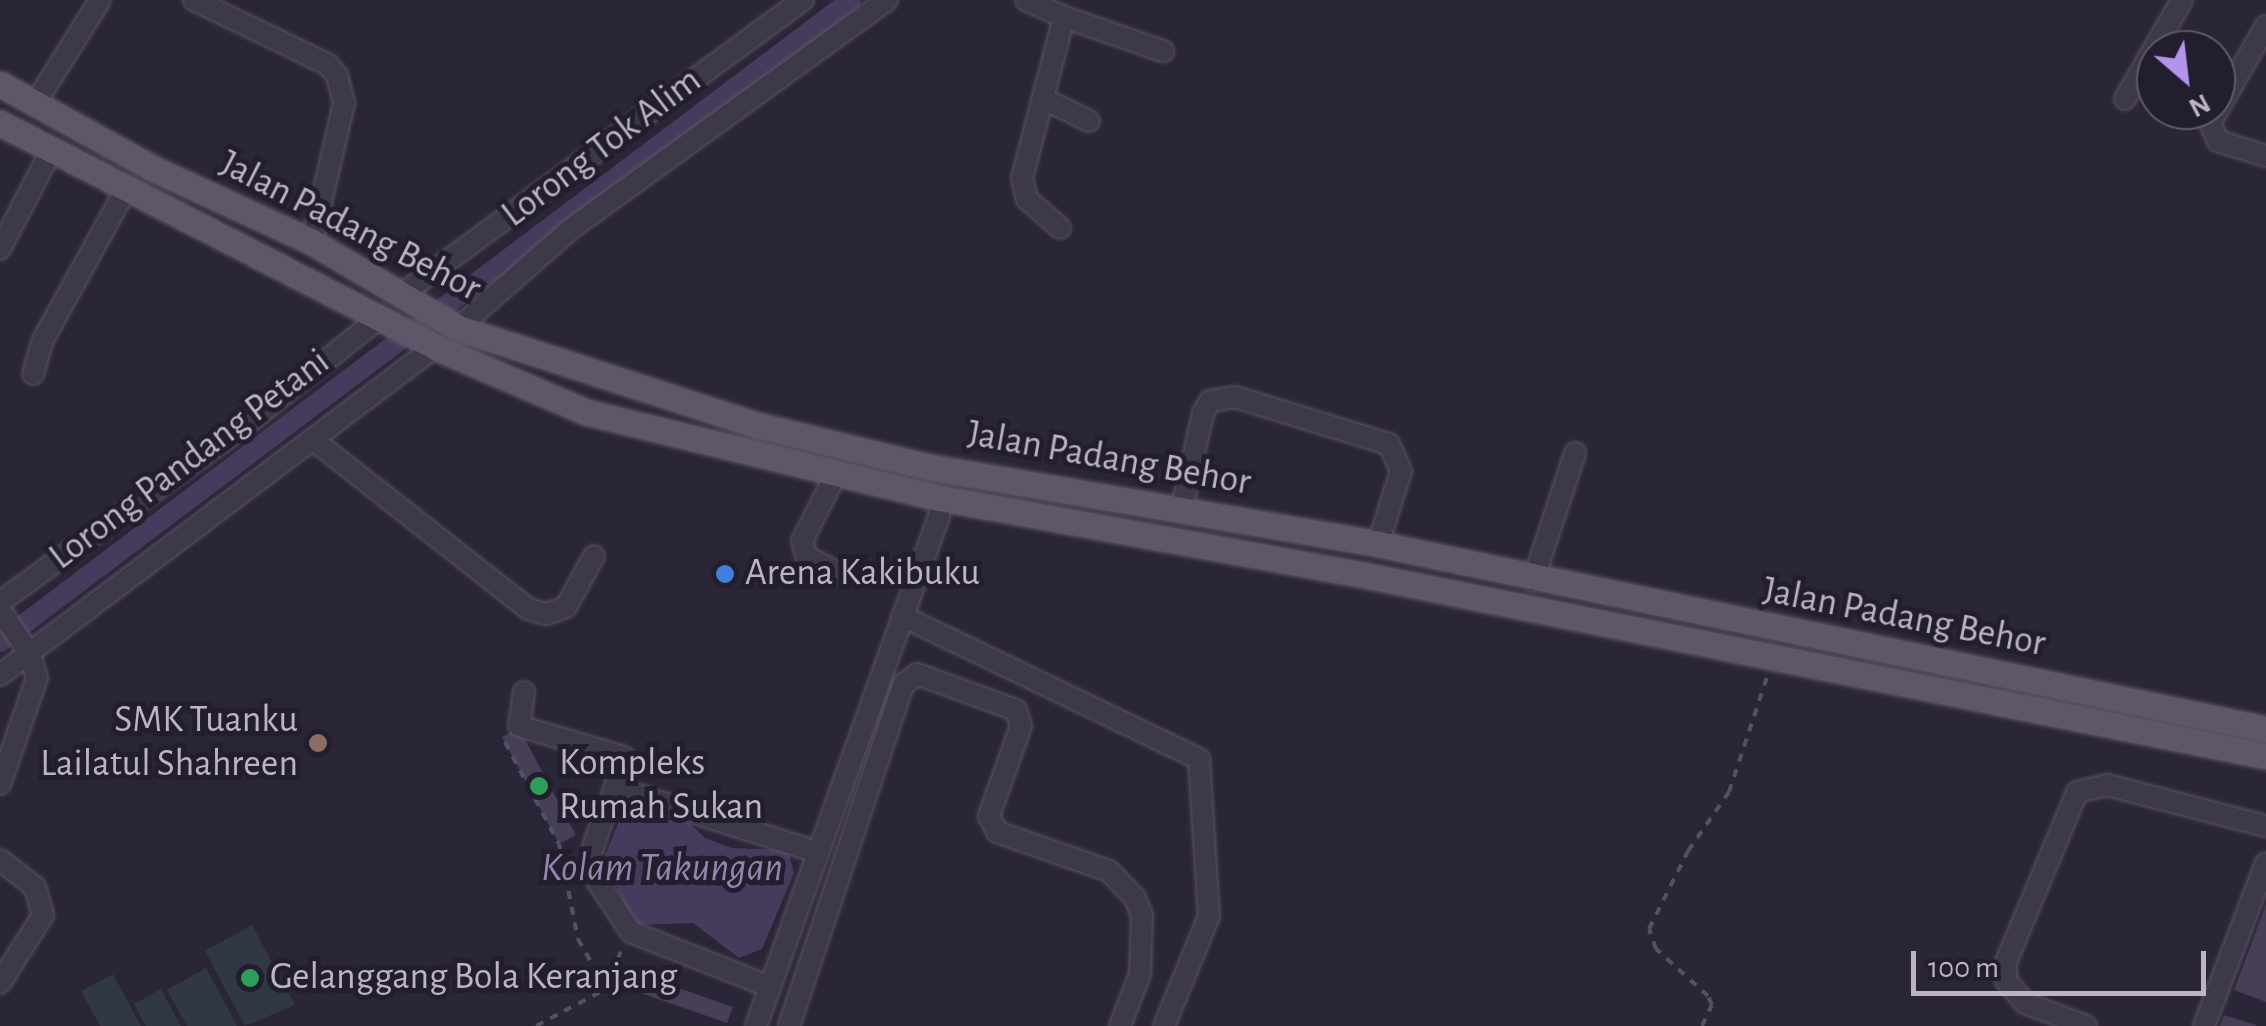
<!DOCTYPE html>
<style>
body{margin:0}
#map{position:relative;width:2266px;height:1026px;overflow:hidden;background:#2b2538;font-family:"Alegreya Sans",sans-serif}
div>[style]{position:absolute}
.green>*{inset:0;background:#313845}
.water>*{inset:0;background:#463b5d}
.canal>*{height:20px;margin:-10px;padding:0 10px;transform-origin:10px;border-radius:10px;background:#463b5d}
.building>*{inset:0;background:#463f56}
.path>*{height:4px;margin-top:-2px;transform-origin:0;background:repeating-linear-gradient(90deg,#515362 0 8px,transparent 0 16px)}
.roads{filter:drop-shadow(0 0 2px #595464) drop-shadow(0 0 2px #595464)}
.minor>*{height:20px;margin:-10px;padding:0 10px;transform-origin:10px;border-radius:10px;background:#3e3949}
.major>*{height:25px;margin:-12.5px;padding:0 12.5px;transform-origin:12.5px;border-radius:12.5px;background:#5d5769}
.dots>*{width:28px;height:28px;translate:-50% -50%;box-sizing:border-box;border:5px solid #231e2e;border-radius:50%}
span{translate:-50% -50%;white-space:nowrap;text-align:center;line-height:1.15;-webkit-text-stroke:10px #231e2e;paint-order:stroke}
.street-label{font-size:38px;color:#bab4c5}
.poi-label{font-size:38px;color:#bab4c5}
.left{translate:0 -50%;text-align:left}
.right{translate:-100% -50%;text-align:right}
.water-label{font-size:40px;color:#9386ad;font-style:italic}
.north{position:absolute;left:2136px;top:30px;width:100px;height:100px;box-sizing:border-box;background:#231e2e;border:2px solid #5f5a6a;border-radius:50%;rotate:152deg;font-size:28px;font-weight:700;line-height:40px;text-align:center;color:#bab4c5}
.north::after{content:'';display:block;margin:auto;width:35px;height:45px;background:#b393eb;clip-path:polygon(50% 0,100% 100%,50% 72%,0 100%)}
.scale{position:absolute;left:1911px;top:951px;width:295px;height:45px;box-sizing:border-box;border:5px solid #bab4c5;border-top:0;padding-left:12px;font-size:30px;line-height:35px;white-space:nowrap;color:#bab4c5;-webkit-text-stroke:8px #231e2e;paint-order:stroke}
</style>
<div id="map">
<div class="green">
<i style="clip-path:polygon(252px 925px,295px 1005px,245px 1026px,205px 951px)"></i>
<i style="clip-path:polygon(206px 968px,237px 1026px,187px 1026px,167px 990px)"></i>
<i style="clip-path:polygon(113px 974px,141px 1026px,100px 1026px,81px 991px)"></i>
<i style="clip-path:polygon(161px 989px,181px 1026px,146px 1026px,134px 1004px)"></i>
</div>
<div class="water">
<i style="clip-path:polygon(628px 799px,686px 820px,705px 838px,732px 848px,788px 850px,794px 873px,762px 949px,739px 958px,693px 923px,639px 925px,630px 916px,604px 858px)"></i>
</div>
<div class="canal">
<i style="left:0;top:642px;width:1066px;rotate:-37.03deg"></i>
</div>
<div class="building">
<i style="clip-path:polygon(519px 728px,576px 835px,559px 844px,502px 737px)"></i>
<i style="clip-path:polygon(2266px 904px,2266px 1002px,2234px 990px)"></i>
<i style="clip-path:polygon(647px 977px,733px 1007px,727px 1023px,641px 993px)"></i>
<i style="clip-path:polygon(2224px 1015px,2256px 1025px,2256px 1026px,2220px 1026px)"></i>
</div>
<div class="path">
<i style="left:505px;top:742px;width:115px;rotate:62.1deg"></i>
<i style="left:559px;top:844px;width:97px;rotate:78.7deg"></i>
<i style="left:578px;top:939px;width:57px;rotate:60.8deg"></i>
<i style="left:536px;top:1026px;width:79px;rotate:-27.9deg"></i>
<i style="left:606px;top:989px;width:41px;rotate:-68.5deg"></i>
<i style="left:1702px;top:1026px;width:23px;rotate:-65deg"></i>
<i style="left:1712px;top:1005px;width:10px;rotate:-114deg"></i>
<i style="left:1708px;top:996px;width:70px;rotate:-137.9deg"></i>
<i style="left:1656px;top:949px;width:21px;rotate:-109deg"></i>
<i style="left:1649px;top:929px;width:87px;rotate:-63.4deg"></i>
<i style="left:1688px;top:851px;width:72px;rotate:-55.2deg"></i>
<i style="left:1729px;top:792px;width:121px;rotate:-71.7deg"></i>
</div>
<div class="roads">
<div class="minor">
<i style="left:194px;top:0;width:148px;rotate:25.7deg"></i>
<i style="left:327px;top:64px;width:15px;rotate:48deg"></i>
<i style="left:337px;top:75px;width:29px;rotate:76deg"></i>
<i style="left:344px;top:103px;width:143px;rotate:103deg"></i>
<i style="left:1026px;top:0;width:42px;rotate:24.1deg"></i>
<i style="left:1064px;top:17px;width:166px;rotate:104.6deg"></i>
<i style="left:1022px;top:178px;width:22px;rotate:77deg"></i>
<i style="left:1027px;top:199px;width:44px;rotate:41.3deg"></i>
<i style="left:1064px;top:17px;width:105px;rotate:19deg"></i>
<i style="left:2266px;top:26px;width:112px;rotate:120deg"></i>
<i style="left:2210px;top:123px;width:20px;rotate:66deg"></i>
<i style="left:2218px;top:141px;width:50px;rotate:17.4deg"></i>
<i style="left:1044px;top:99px;width:50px;rotate:26.1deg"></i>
<i style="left:2125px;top:99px;width:114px;rotate:-60.1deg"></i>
<i style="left:36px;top:102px;width:120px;rotate:-57.9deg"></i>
<i style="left:0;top:249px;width:110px;rotate:-62.5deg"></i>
<i style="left:401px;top:295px;width:499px;rotate:-36.3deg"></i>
<i style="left:458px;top:328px;width:152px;rotate:-41.3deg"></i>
<i style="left:572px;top:228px;width:389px;rotate:-35.9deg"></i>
<i style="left:33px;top:374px;width:35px;rotate:-74deg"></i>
<i style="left:43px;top:340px;width:172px;rotate:-61.2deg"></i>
<i style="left:316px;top:442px;width:270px;rotate:38.2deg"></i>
<i style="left:528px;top:609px;width:19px;rotate:16deg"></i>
<i style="left:546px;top:614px;width:21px;rotate:-19deg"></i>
<i style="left:566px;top:607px;width:58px;rotate:-61.2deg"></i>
<i style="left:836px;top:474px;width:75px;rotate:116.9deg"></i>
<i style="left:802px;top:541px;width:17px;rotate:73deg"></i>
<i style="left:807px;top:557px;width:36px;rotate:27deg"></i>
<i style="left:1182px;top:508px;width:97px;rotate:-77.5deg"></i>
<i style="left:1203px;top:413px;width:14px;rotate:-60deg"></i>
<i style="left:1210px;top:401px;width:25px;rotate:-9deg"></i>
<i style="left:1235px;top:397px;width:161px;rotate:17deg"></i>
<i style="left:1389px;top:444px;width:30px;rotate:66deg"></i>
<i style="left:1401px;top:471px;width:77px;rotate:107.5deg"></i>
<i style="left:1533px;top:581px;width:135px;rotate:-71.8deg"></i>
<i style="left:0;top:602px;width:299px;rotate:-35.8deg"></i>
<i style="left:243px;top:427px;width:174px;rotate:-38.7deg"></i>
<i style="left:0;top:610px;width:53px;rotate:55.7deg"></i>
<i style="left:30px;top:654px;width:25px;rotate:74deg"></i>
<i style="left:37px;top:678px;width:112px;rotate:109.2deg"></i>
<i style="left:902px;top:616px;width:330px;rotate:25.7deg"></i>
<i style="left:1199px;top:759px;width:157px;rotate:86.4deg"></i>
<i style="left:1209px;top:916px;width:119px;rotate:112.2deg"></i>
<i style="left:0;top:675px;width:545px;rotate:-37.02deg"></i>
<i style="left:524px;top:692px;width:34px;rotate:98deg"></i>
<i style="left:519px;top:726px;width:109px;rotate:16.4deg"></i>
<i style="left:624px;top:757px;width:42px;rotate:106.7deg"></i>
<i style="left:0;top:860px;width:44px;rotate:37.6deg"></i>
<i style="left:35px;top:887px;width:29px;rotate:74deg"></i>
<i style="left:43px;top:915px;width:80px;rotate:122.3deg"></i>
<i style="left:768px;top:986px;width:147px;rotate:-158.5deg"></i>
<i style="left:631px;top:932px;width:64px;rotate:-123.4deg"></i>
<i style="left:596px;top:879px;width:25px;rotate:-101deg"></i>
<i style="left:591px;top:854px;width:39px;rotate:-72deg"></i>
<i style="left:603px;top:817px;width:22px;rotate:-66deg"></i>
<i style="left:612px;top:797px;width:18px;rotate:-16deg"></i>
<i style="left:629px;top:792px;width:194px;rotate:17.7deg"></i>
<i style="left:756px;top:1026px;width:542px;rotate:-70.26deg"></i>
<i style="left:939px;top:516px;width:18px;rotate:-87deg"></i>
<i style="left:789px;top:1026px;width:360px;rotate:-71.5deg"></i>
<i style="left:903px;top:685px;width:18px;rotate:-38deg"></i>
<i style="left:917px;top:674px;width:105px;rotate:20deg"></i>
<i style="left:1016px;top:710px;width:17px;rotate:73deg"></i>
<i style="left:1021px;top:726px;width:96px;rotate:109.6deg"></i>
<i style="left:989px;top:816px;width:18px;rotate:63deg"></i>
<i style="left:997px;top:832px;width:119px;rotate:19.2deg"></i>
<i style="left:1109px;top:871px;width:37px;rotate:46deg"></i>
<i style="left:1135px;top:898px;width:18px;rotate:68deg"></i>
<i style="left:1142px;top:915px;width:59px;rotate:91.9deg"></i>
<i style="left:1140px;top:974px;width:56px;rotate:111deg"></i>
<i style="left:2086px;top:1026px;width:65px;rotate:-159.3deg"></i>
<i style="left:2025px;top:1003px;width:30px;rotate:-130deg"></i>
<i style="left:2006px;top:980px;width:18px;rotate:-90deg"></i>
<i style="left:2006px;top:962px;width:184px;rotate:-67.3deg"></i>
<i style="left:2077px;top:792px;width:31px;rotate:-13deg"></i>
<i style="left:2107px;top:785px;width:164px;rotate:14.5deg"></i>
<i style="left:2204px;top:1026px;width:174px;rotate:-69.2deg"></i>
</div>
<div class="major">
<i style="left:0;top:84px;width:174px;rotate:28.9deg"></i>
<i style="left:152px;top:168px;width:176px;rotate:24.8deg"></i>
<i style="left:312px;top:242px;width:169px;rotate:30.5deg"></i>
<i style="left:458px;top:328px;width:314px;rotate:18deg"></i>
<i style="left:757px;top:425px;width:177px;rotate:13.7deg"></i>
<i style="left:929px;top:467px;width:456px;rotate:9.7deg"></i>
<i style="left:1378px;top:544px;width:907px;rotate:11.77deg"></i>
<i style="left:0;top:123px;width:489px;rotate:27.2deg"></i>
<i style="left:435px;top:347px;width:164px;rotate:23.3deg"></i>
<i style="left:586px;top:412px;width:364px;rotate:13.7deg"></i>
<i style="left:940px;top:498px;width:431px;rotate:10.3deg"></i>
<i style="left:1364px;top:575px;width:920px;rotate:11.35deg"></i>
</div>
</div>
<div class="dots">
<i style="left:725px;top:574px;background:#3f7fe0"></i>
<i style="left:318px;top:743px;background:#8d6e63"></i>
<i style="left:539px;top:786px;background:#2e9e5b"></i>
<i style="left:250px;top:978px;background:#2e9e5b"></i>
</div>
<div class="street-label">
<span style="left:602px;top:148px;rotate:-37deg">Lorong Tok Alim</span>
<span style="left:350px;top:227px;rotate:27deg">Jalan Padang Behor</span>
<span style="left:1109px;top:459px;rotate:10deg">Jalan Padang Behor</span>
<span style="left:190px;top:460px;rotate:-37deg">Lorong Pandang Petani</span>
<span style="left:1904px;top:618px;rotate:11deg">Jalan Padang Behor</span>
</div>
<div class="poi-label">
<span class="left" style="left:745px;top:574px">Arena Kakibuku</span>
<span class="right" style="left:298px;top:743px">SMK Tuanku<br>Lailatul Shahreen</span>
<span class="left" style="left:559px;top:786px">Kompleks<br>Rumah Sukan</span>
<span class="left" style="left:270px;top:978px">Gelanggang Bola Keranjang</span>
</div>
<div class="water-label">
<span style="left:662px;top:868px">Kolam Takungan</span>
</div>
<div class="north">N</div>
<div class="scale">100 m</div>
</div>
